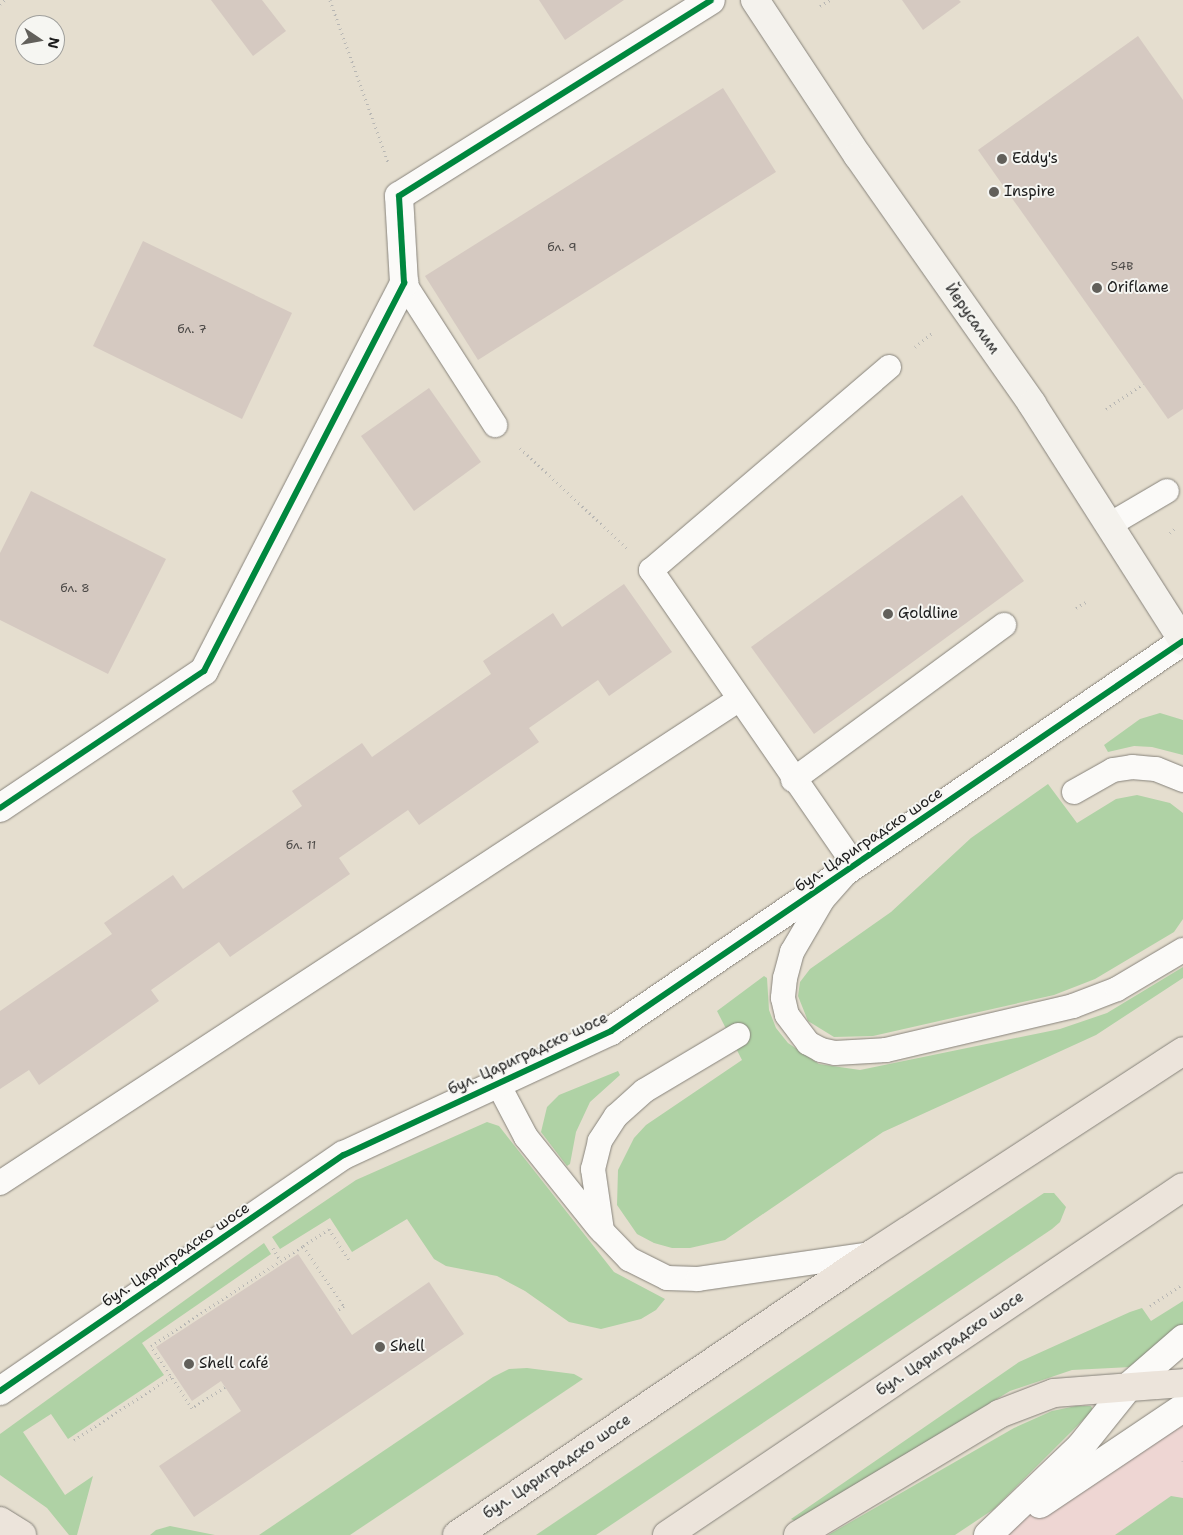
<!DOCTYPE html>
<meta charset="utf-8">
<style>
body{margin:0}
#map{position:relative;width:1183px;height:1535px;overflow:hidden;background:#e5decf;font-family:"Shantell Sans",sans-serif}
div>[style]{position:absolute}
.built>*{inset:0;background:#eed6d3}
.green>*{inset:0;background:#afd2a5}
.building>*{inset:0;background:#d5c9c1}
.path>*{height:3px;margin-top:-1.5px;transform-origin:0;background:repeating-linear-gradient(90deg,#b8b7b4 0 1px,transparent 0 5px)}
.roads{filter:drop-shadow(0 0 1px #87837b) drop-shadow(0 0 1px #87837b)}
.lane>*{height:24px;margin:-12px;padding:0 12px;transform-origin:12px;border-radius:12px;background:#fbfaf8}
.street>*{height:28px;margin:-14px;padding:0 14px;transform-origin:14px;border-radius:14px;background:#fbfaf8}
.secondary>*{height:28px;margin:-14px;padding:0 14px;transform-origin:14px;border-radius:14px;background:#f4f2ed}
.highway>*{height:28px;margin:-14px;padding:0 14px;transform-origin:14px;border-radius:14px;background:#ece4db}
.cycleway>*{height:6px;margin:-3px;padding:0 3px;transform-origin:3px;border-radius:3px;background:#00873e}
.dots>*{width:14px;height:14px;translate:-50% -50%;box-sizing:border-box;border:2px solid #f6f6f2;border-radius:50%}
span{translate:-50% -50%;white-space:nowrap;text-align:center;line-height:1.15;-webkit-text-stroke:4px #f6f6f2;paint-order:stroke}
.number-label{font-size:12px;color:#4c4947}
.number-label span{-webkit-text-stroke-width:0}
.poi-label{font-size:15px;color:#1c1c1c}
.left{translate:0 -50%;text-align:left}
.street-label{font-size:15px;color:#1c1c1c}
.north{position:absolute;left:15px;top:15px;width:50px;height:50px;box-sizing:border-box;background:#f6f6f2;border:1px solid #9f9f9c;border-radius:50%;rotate:102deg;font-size:14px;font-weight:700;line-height:20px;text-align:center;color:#1c1c1c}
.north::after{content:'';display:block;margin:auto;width:18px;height:22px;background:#62605b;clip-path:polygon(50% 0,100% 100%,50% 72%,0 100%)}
</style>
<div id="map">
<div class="built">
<i style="clip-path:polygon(1183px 1408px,1183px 1535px,993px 1535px)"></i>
</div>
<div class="green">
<i style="clip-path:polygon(1160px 713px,1183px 720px,1183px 755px,1152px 747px,1134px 746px,1108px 752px,1104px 745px,1140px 719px)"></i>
<i style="clip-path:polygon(1048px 784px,1077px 823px,1116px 799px,1137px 795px,1170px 803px,1183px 813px,1183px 919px,1174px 932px,1095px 979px,1054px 995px,873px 1036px,834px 1037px,808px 1021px,798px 996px,800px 982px,810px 969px,891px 912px,971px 838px)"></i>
<i style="clip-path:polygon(1183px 967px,1183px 978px,1096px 1035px,883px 1132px,725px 1240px,690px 1248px,672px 1248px,654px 1243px,637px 1234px,617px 1205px,618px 1170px,634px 1138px,646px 1125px,742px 1060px,717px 1011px,764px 976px,767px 978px,769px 1010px,776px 1028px,788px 1043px,819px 1064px,860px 1070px,1060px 1029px,1107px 1013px)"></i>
<i style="clip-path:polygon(618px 1071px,620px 1075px,590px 1102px,576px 1132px,570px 1164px,567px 1166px,541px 1132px,547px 1107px,559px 1095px)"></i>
<i style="clip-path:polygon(487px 1122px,499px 1126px,614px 1272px,665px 1299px,656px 1310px,641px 1319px,601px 1329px,569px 1322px,525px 1291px,497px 1276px,446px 1266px,434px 1259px,407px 1219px,352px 1252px,330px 1218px,280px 1249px,272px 1237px,356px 1180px)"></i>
<i style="clip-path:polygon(1044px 1193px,1054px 1193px,1066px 1207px,1060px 1222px,1052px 1229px,596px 1535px,536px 1535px)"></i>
<i style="clip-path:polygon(264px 1243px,271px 1254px,142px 1343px,164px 1375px,68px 1439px,51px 1414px,23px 1432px,65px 1495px,93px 1476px,77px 1535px,69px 1535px,47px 1508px,0 1475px,0 1434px)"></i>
<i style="clip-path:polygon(1183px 1301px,1183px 1327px,1131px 1367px,1072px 1370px,1010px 1391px,795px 1521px,791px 1519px,1019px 1362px,1130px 1312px,1142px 1308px,1151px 1321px)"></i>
<i style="clip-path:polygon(527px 1368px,574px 1374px,583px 1379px,350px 1535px,259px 1535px,493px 1377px,509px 1369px)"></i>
<i style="clip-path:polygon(1076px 1406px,1091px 1406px,1093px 1410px,994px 1509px,955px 1535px,828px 1535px,1014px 1428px,1052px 1411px)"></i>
<i style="clip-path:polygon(1171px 1496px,1183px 1498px,1183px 1535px,1115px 1535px)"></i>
<i style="clip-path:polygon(170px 1526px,215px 1535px,150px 1535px,156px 1530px)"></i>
</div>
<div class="building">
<i style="clip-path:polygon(211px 0,262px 0,286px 31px,253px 56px)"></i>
<i style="clip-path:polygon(539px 0,624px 0,565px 40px)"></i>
<i style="clip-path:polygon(902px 0,959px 0,961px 2px,923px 30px)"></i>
<i style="clip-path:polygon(1138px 36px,1183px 100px,1183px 409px,1168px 419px,978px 150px)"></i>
<i style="clip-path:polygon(723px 88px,776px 172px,478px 360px,425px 276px)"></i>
<i style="clip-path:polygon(143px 241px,292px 313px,242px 419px,93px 346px)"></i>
<i style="clip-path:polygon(429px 388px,481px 462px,414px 511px,361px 436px)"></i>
<i style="clip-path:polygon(31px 491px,166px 559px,108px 674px,0 620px,0 553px)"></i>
<i style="clip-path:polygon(962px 495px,1024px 581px,814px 734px,751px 647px)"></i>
<i style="clip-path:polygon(624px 584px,672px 652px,609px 696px,598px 680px,529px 728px,539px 742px,419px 825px,408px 810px,339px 858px,350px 874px,230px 957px,219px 942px,151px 990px,159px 1001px,39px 1085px,29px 1070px,0 1089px,0 1011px,112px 934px,104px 923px,173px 875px,183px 889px,302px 806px,292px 791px,362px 743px,372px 757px,491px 674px,483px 661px,553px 613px,562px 627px)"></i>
<i style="clip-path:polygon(298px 1254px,352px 1335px,429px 1282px,464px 1334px,194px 1517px,159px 1466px,241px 1411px,221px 1381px,192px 1401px,156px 1347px)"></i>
</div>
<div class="path">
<i style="left:330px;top:0;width:172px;rotate:70.3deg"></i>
<i style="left:0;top:4px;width:6px;rotate:-39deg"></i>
<i style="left:820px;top:6px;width:12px;rotate:-31deg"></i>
<i style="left:915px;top:347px;width:22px;rotate:-39deg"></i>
<i style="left:1106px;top:409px;width:45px;rotate:-34deg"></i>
<i style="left:520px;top:448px;width:146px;rotate:43.1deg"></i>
<i style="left:1170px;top:533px;width:7px;rotate:-45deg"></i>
<i style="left:1076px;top:608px;width:12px;rotate:-31deg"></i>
<i style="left:303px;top:1246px;width:31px;rotate:-33deg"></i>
<i style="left:329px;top:1229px;width:38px;rotate:57deg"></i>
<i style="left:273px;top:1248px;width:14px;rotate:60deg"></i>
<i style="left:1150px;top:1306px;width:40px;rotate:-34deg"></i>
<i style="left:225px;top:1387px;width:39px;rotate:148deg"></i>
<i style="left:192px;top:1408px;width:74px;rotate:-123.5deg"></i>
<i style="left:151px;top:1346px;width:182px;rotate:-33.3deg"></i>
<i style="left:303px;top:1246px;width:73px;rotate:55.7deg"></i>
<i style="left:344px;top:1306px;width:9px;rotate:148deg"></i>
<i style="left:74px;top:1440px;width:116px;rotate:-33deg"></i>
<i style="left:1183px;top:1461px;width:3px;rotate:90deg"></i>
</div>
<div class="roads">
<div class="lane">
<i style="left:404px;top:283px;width:169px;rotate:57.3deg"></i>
<i style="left:889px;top:367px;width:313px;rotate:139.5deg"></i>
<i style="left:651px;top:570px;width:357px;rotate:55.4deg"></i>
<i style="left:854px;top:864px;width:47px;rotate:131.5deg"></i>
<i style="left:823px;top:899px;width:61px;rotate:120.3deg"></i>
<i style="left:792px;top:952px;width:27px;rotate:105deg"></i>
<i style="left:785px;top:978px;width:20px;rotate:96deg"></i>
<i style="left:783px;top:998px;width:17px;rotate:77deg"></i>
<i style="left:787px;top:1015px;width:35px;rotate:53deg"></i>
<i style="left:808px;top:1043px;width:15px;rotate:28deg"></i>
<i style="left:821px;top:1050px;width:14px;rotate:12deg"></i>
<i style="left:835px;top:1053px;width:51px;rotate:-3.4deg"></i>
<i style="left:886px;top:1050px;width:192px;rotate:-13.2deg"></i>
<i style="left:1073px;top:1006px;width:47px;rotate:-21.1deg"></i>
<i style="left:1117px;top:989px;width:77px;rotate:-30.6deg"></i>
<i style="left:1109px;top:525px;width:67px;rotate:-30.4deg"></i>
<i style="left:793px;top:780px;width:262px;rotate:-36.3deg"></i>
<i style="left:1074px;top:792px;width:45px;rotate:-29.4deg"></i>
<i style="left:1113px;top:770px;width:19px;rotate:-9deg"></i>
<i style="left:1132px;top:767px;width:24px;rotate:5deg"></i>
<i style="left:1156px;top:769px;width:29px;rotate:22deg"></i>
<i style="left:738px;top:1035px;width:109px;rotate:149.2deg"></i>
<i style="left:644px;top:1091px;width:38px;rotate:138deg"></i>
<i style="left:616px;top:1116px;width:30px;rotate:123deg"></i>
<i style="left:600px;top:1141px;width:29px;rotate:104deg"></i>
<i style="left:593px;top:1169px;width:63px;rotate:81.7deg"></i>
<i style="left:602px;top:1231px;width:39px;rotate:46deg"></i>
<i style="left:629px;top:1259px;width:42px;rotate:26.6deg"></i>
<i style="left:667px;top:1278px;width:31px;rotate:2deg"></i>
<i style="left:698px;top:1279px;width:176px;rotate:-8.2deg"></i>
<i style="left:497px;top:1082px;width:62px;rotate:62.2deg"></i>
<i style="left:526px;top:1137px;width:117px;rotate:51.3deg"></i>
<i style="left:0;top:1183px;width:882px;rotate:-33.2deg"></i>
</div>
<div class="street">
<i style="left:0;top:808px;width:246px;rotate:-33.9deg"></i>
<i style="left:204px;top:671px;width:437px;rotate:-62.7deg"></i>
<i style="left:404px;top:283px;width:87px;rotate:-93.3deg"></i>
<i style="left:399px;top:196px;width:368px;rotate:-32.1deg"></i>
<i style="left:0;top:1391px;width:417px;rotate:-34.5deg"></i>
<i style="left:344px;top:1155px;width:294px;rotate:-24.9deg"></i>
<i style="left:611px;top:1031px;width:692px;rotate:-34.29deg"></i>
<i style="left:1040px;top:1504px;width:172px;rotate:-33.9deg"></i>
<i style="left:988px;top:1535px;width:129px;rotate:-43.7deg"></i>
<i style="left:1081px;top:1446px;width:77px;rotate:-51.3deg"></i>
<i style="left:1129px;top:1386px;width:72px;rotate:-41deg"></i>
</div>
<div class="secondary">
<i style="left:755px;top:0;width:187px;rotate:56.6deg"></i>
<i style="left:858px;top:156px;width:303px;rotate:54.9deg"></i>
<i style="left:1032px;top:404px;width:281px;rotate:57.5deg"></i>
</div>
<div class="highway">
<i style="left:0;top:1521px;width:26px;rotate:32deg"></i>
<i style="left:457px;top:1535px;width:501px;rotate:-34.1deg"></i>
<i style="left:872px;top:1254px;width:371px;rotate:-33.1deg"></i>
<i style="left:667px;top:1535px;width:622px;rotate:-34deg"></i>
<i style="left:798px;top:1535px;width:235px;rotate:-31deg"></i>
<i style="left:999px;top:1414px;width:59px;rotate:-20.9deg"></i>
<i style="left:1054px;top:1393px;width:129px;rotate:-4.4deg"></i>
</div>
</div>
<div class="cycleway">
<i style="left:0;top:808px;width:246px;rotate:-33.9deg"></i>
<i style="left:204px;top:671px;width:437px;rotate:-62.7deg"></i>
<i style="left:404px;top:283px;width:87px;rotate:-93.3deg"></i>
<i style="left:399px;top:196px;width:368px;rotate:-32.1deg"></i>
<i style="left:0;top:1391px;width:417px;rotate:-34.5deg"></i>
<i style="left:344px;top:1155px;width:294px;rotate:-24.9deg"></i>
<i style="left:611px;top:1031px;width:692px;rotate:-34.29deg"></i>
</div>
<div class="dots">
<i style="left:1002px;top:159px;background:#62605b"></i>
<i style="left:994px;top:192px;background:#62605b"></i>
<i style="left:1097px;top:288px;background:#62605b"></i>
<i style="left:888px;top:614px;background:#62605b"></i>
<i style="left:380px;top:1347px;background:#62605b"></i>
<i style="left:189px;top:1364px;background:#62605b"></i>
</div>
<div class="number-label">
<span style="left:562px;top:248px">бл. 9</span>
<span style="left:1122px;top:267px">54B</span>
<span style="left:192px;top:330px">бл. 7</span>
<span style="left:75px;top:589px">бл. 8</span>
<span style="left:301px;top:846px">бл. 11</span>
</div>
<div class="poi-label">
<span class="left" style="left:1012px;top:159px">Eddy's</span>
<span class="left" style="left:1004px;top:192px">Inspire</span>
<span class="left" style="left:1107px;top:288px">Oriflame</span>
<span class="left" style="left:898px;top:614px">Goldline</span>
<span class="left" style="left:390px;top:1347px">Shell</span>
<span class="left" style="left:199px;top:1364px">Shell café</span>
</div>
<div class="street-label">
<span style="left:972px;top:319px;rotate:55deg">Йерусалим</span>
<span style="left:869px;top:840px;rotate:-34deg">бул. Цариградско шосе</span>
<span style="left:528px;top:1054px;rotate:-25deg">бул. Цариградско шосе</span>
<span style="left:176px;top:1255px;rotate:-34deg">бул. Цариградско шосе</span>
<span style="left:950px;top:1344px;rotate:-34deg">бул. Цариградско шосе</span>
<span style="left:557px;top:1467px;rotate:-34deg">бул. Цариградско шосе</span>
</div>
<div class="north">N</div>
</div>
